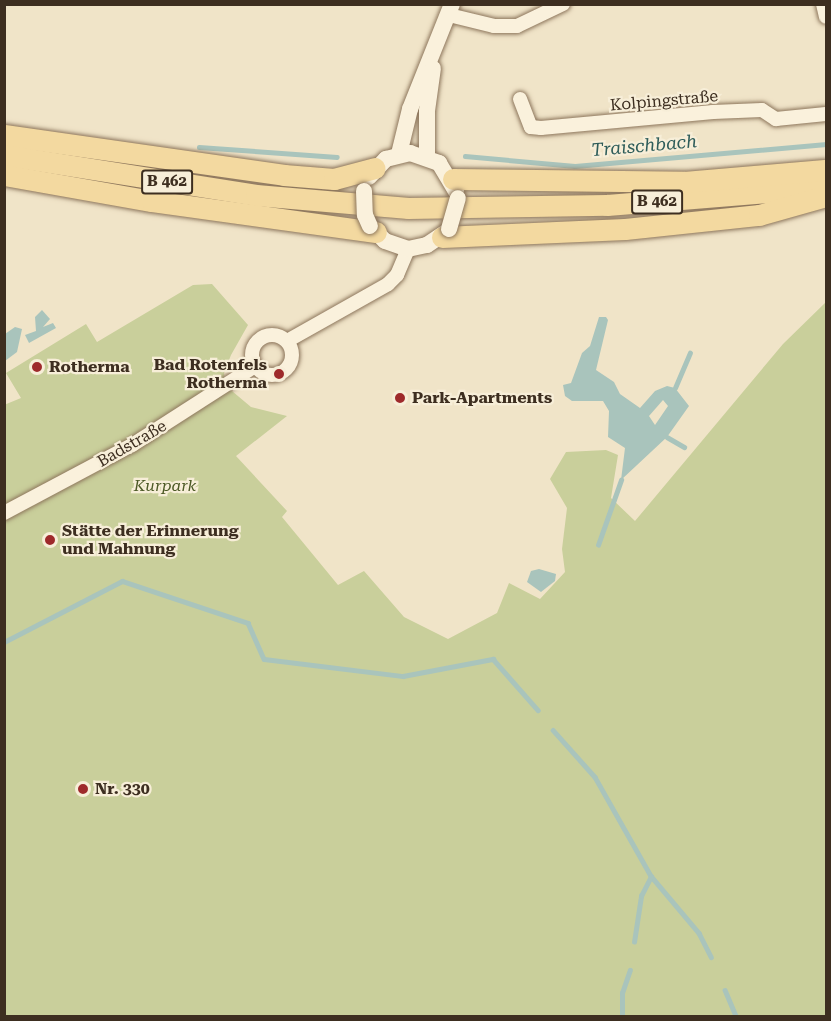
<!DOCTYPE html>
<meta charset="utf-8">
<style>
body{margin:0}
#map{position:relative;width:831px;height:1021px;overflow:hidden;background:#f0e4c8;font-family:"Roboto Serif",serif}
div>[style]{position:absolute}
.green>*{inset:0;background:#c9cf9b}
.water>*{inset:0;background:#a9c4bc}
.stream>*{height:4.5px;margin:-2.25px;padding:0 2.25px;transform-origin:2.25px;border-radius:2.25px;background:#a9c4bc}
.roads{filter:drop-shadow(0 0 2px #8d765c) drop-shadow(0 0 2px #8d765c)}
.minor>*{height:14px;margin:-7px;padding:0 7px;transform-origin:7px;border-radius:7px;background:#faf1dc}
.minor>.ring{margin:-7px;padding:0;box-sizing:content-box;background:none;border:14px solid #faf1dc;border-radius:50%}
.tertiary>*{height:16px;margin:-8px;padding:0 8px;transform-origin:8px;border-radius:8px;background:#faf1dc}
.primary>*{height:21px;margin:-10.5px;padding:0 10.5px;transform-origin:10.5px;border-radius:10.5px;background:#f3d9a0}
.bridges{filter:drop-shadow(0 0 2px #8d765c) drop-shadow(0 0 2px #8d765c)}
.tertiary-bridge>*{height:16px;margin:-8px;padding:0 8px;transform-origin:8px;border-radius:8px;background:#faf1dc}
.dots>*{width:16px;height:16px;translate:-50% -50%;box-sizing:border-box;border:3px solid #f7eed8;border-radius:50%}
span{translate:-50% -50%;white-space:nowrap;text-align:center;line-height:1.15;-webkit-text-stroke:4.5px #f7eed8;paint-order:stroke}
.shield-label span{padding:2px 4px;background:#f7eed8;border:2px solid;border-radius:4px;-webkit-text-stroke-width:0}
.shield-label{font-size:15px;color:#3d2e20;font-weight:700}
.street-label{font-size:16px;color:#3d2e20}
.poi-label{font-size:16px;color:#3d2e20;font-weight:700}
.right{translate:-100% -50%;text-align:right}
.left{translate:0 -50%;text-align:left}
.park-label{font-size:16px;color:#4d5a26;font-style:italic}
.water-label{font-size:18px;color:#2f5d5a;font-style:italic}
.frame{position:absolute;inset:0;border:6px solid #3d2e20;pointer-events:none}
</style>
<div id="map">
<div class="green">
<i style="clip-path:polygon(212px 284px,248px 325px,231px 355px,224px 373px,226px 386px,251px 407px,287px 416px,236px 456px,287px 511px,282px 517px,338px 585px,364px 571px,404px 617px,448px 639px,497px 613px,509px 583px,540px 599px,565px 572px,562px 549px,567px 508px,550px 479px,566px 452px,606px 450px,618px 455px,611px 498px,635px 521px,783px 344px,826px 302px,826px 1016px,5px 1016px,4px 405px,21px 398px,6px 373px,86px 324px,97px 342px,193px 285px)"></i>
</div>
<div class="water">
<i style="clip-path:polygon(42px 310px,50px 319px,43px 327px,53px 323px,56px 328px,29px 343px,25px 335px,36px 331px,35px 317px)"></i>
<i style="clip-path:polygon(evenodd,599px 317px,606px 317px,608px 320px,596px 370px,614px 382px,620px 394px,640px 408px,655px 391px,667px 386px,675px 388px,689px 406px,667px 437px,621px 480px,625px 448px,608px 437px,609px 411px,603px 401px,572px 401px,565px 396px,563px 385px,571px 383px,582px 353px,590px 346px,599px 317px,663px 400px,668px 406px,655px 425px,649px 416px,663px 400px)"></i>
<i style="clip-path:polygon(15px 327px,22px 329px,17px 352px,5px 361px,5px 334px)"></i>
<i style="clip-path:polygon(539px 569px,556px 574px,555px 581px,541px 592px,527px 582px,531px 571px)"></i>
</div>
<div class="stream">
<i style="left:199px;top:147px;width:138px;rotate:4.1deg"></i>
<i style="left:465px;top:156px;width:110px;rotate:5.2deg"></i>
<i style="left:575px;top:166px;width:252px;rotate:-5deg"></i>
<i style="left:675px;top:388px;width:38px;rotate:-67deg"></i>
<i style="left:667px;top:437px;width:20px;rotate:30deg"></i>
<i style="left:598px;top:545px;width:69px;rotate:-70.5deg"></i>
<i style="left:4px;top:642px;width:133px;rotate:-27.3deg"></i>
<i style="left:122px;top:581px;width:133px;rotate:18.4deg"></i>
<i style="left:248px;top:623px;width:39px;rotate:66deg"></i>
<i style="left:264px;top:659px;width:140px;rotate:7deg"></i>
<i style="left:403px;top:676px;width:92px;rotate:-10.7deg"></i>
<i style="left:493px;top:659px;width:68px;rotate:48.6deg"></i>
<i style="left:553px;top:730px;width:63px;rotate:48.2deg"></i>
<i style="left:595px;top:777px;width:114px;rotate:60.5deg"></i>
<i style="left:651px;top:876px;width:75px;rotate:49.9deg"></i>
<i style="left:699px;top:933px;width:27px;rotate:63deg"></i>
<i style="left:634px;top:942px;width:47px;rotate:-81.3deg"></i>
<i style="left:641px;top:896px;width:22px;rotate:-63deg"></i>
<i style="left:725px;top:990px;width:28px;rotate:67deg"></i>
<i style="left:622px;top:1016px;width:23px;rotate:-90deg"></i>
<i style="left:622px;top:993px;width:24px;rotate:-71deg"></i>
</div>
<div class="roads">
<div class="minor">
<i style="left:823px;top:4px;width:13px;rotate:77deg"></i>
<i style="left:449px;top:15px;width:46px;rotate:13.7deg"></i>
<i style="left:494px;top:26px;width:23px"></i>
<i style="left:517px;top:26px;width:51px;rotate:-25.6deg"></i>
<i style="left:520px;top:99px;width:30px;rotate:69deg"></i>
<i style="left:531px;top:127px;width:10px;rotate:6deg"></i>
<i style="left:541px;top:128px;width:173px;rotate:-5.3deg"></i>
<i style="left:713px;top:112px;width:49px;rotate:-2.3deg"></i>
<i style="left:762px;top:110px;width:17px;rotate:33deg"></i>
<i style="left:776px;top:119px;width:50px;rotate:-5.7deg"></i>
<i class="ring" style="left:252px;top:335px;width:26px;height:26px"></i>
<i style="left:287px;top:341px;width:116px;rotate:-29.4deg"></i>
<i style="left:388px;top:284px;width:13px;rotate:-45deg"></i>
<i style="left:397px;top:275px;width:28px;rotate:-67deg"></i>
<i style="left:4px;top:513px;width:145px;rotate:-28deg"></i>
<i style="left:132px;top:445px;width:146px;rotate:-32.7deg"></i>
</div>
<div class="tertiary">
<i style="left:399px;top:154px;width:46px;rotate:-76.3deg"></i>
<i style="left:410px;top:109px;width:113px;rotate:-68.2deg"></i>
<i style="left:427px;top:156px;width:45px;rotate:-90deg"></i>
<i style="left:427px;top:111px;width:43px;rotate:-82.1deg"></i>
<i style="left:369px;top:177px;width:25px;rotate:-47deg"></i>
<i style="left:386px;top:159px;width:25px;rotate:-14deg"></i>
<i style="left:410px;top:153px;width:31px;rotate:19deg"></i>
<i style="left:439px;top:163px;width:33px;rotate:59deg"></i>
<i style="left:370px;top:226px;width:21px;rotate:45deg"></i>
<i style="left:385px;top:241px;width:24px;rotate:19deg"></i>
<i style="left:408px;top:249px;width:19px;rotate:-12deg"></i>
<i style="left:427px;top:245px;width:27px;rotate:-34deg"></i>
</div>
<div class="primary">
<i style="left:4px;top:135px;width:283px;rotate:8.1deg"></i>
<i style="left:284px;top:175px;width:50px;rotate:4.6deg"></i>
<i style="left:334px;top:179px;width:42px;rotate:-15deg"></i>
<i style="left:4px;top:155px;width:255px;rotate:9deg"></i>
<i style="left:256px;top:195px;width:153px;rotate:4.9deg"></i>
<i style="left:408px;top:208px;width:199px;rotate:-0.9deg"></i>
<i style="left:607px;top:205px;width:161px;rotate:-4.6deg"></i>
<i style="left:767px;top:192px;width:60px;rotate:-9.6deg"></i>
<i style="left:4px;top:175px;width:150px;rotate:10deg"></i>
<i style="left:152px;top:201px;width:226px;rotate:7.9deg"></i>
<i style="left:453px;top:179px;width:231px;rotate:0.7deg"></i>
<i style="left:684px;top:182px;width:141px;rotate:-4.9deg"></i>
<i style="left:442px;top:237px;width:183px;rotate:-2.5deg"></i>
<i style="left:625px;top:229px;width:135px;rotate:-6deg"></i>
<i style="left:759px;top:215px;width:70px;rotate:-15.8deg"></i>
</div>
</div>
<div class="bridges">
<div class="tertiary-bridge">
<i style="left:364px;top:191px;width:24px;rotate:88deg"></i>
<i style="left:365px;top:215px;width:12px;rotate:66deg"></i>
<i style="left:449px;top:229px;width:32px;rotate:-74deg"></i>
</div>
</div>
<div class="dots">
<i style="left:37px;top:367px;background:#9e2a2b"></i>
<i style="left:279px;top:374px;background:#9e2a2b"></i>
<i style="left:400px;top:398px;background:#9e2a2b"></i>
<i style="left:50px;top:540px;background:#9e2a2b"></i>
<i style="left:83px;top:789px;background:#9e2a2b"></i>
</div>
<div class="shield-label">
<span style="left:167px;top:182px">B 462</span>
<span style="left:657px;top:202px">B 462</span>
</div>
<div class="street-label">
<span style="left:664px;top:101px;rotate:-5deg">Kolpingstraße</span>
<span style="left:132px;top:444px;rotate:-30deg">Badstraße</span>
</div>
<div class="poi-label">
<span class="right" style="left:267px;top:374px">Bad Rotenfels<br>Rotherma</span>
<span class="left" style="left:49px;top:367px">Rotherma</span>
<span class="left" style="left:412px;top:398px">Park-Apartments</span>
<span class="left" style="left:62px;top:540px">Stätte der Erinnerung<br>und Mahnung</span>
<span class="left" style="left:95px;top:789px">Nr. 330</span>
</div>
<div class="park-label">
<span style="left:165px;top:486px">Kurpark</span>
</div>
<div class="water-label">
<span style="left:644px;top:146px;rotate:-5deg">Traischbach</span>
</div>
<div class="frame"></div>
</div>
